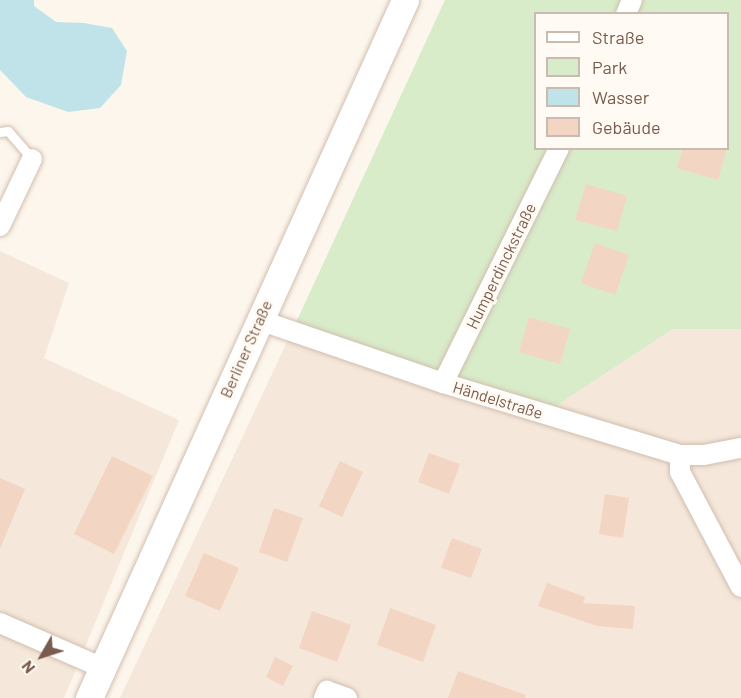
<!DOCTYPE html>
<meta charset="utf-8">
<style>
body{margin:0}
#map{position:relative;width:741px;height:698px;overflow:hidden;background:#fdf6ec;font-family:Barlow,sans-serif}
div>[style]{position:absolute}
.residential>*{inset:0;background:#f5e8da}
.green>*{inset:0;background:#d8ecc9}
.water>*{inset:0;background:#bfe3e8}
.building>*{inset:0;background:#f3d5c3}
.roads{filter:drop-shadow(0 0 2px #d1beb0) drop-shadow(0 0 2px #d1beb0)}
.service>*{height:9px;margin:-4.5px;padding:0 4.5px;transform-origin:4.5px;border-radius:4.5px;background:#fff}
.minor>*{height:20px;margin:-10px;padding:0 10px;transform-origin:10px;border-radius:10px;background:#fff}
.secondary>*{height:27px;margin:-13.5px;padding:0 13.5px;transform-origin:13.5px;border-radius:13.5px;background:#fff}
span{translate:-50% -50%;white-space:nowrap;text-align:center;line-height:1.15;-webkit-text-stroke:6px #fffaf3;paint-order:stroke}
.street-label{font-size:16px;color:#7a5c4d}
.legend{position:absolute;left:534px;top:12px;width:195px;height:138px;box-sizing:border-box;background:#fffaf3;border:2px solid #cabbb1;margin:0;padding:8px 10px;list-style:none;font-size:18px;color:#7a5c4d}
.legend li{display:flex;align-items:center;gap:12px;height:30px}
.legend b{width:30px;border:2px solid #cabbb1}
.north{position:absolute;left:12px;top:626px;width:60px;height:60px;-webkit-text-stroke:4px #fffaf3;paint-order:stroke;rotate:231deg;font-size:16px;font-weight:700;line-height:24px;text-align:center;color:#7a5c4d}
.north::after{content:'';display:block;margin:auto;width:21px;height:27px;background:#7a5c4d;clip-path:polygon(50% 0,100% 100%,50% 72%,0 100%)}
</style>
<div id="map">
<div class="residential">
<i style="clip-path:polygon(0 251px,69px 283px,44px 358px,179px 420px,64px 698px,0 698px)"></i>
<i style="clip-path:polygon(673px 329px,741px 329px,741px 698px,120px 698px,287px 342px,547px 412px)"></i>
</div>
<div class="green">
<i style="clip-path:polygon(evenodd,445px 0,741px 0,741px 329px,673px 329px,547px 412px,287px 342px,445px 0,536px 14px,728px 14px,728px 148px,536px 148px,536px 14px)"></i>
</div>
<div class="water">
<i style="clip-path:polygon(0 0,34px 0,34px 6px,56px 22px,84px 23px,112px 28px,127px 51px,121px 85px,100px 108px,68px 112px,26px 97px,0 70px)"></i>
</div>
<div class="building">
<i style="clip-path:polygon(683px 148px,727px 148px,718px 180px,677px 168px)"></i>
<i style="clip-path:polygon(586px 184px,627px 196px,617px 231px,575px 220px)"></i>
<i style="clip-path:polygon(595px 243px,629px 255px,615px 295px,581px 283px)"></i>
<i style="clip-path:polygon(529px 317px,570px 329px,560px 364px,519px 352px)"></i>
<i style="clip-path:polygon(429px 453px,460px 464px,449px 494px,418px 482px)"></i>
<i style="clip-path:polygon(112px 456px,153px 476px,114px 554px,74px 534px)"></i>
<i style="clip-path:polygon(340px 461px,363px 472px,342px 517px,319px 506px)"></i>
<i style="clip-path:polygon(0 478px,25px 489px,0 549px)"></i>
<i style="clip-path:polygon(605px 494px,629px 498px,623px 538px,599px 534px)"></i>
<i style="clip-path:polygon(274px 508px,303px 518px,287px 562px,259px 552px)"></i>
<i style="clip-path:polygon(452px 538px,482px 549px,471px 578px,441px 568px)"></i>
<i style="clip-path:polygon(204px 553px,239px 568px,220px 611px,185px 596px)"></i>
<i style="clip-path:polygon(547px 583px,585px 597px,583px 603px,635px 606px,633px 629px,597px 626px,538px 606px)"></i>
<i style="clip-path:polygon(390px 608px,436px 625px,423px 662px,377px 645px)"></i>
<i style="clip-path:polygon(312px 611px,351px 625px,337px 662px,299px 648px)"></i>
<i style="clip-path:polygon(275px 657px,293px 666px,283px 686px,266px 677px)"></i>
<i style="clip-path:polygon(458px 671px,526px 695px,525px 698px,448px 698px)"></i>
</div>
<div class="roads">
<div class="service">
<i style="left:0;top:132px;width:8px;rotate:-7deg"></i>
<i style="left:8px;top:131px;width:37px;rotate:49deg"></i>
</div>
<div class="minor">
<i style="left:626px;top:14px;width:15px;rotate:-67deg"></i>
<i style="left:0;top:226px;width:74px;rotate:-64.5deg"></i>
<i style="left:259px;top:320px;width:194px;rotate:18.9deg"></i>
<i style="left:443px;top:383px;width:248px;rotate:16.9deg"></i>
<i style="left:680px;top:455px;width:24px"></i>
<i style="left:704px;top:455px;width:38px;rotate:-11deg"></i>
<i style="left:443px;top:383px;width:262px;rotate:-63.7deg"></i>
<i style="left:680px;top:455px;width:17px;rotate:90deg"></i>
<i style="left:680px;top:472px;width:130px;rotate:62.1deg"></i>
<i style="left:0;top:623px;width:112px;rotate:23.6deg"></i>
<i style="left:324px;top:698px;width:8px;rotate:-67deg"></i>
<i style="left:327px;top:691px;width:21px;rotate:19deg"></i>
</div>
<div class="secondary">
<i style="left:89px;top:698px;width:766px;rotate:-65.64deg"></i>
</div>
</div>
<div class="street-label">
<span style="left:501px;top:266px;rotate:-64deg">Humperdinckstraße</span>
<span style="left:246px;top:349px;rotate:-66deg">Berliner Straße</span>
<span style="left:498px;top:400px;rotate:17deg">Händelstraße</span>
</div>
<ul class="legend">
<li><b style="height:8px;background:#fff"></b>Straße</li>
<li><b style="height:16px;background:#d8ecc9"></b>Park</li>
<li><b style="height:16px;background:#bfe3e8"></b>Wasser</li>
<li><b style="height:16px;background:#f3d5c3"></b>Gebäude</li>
</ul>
<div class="north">N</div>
</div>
